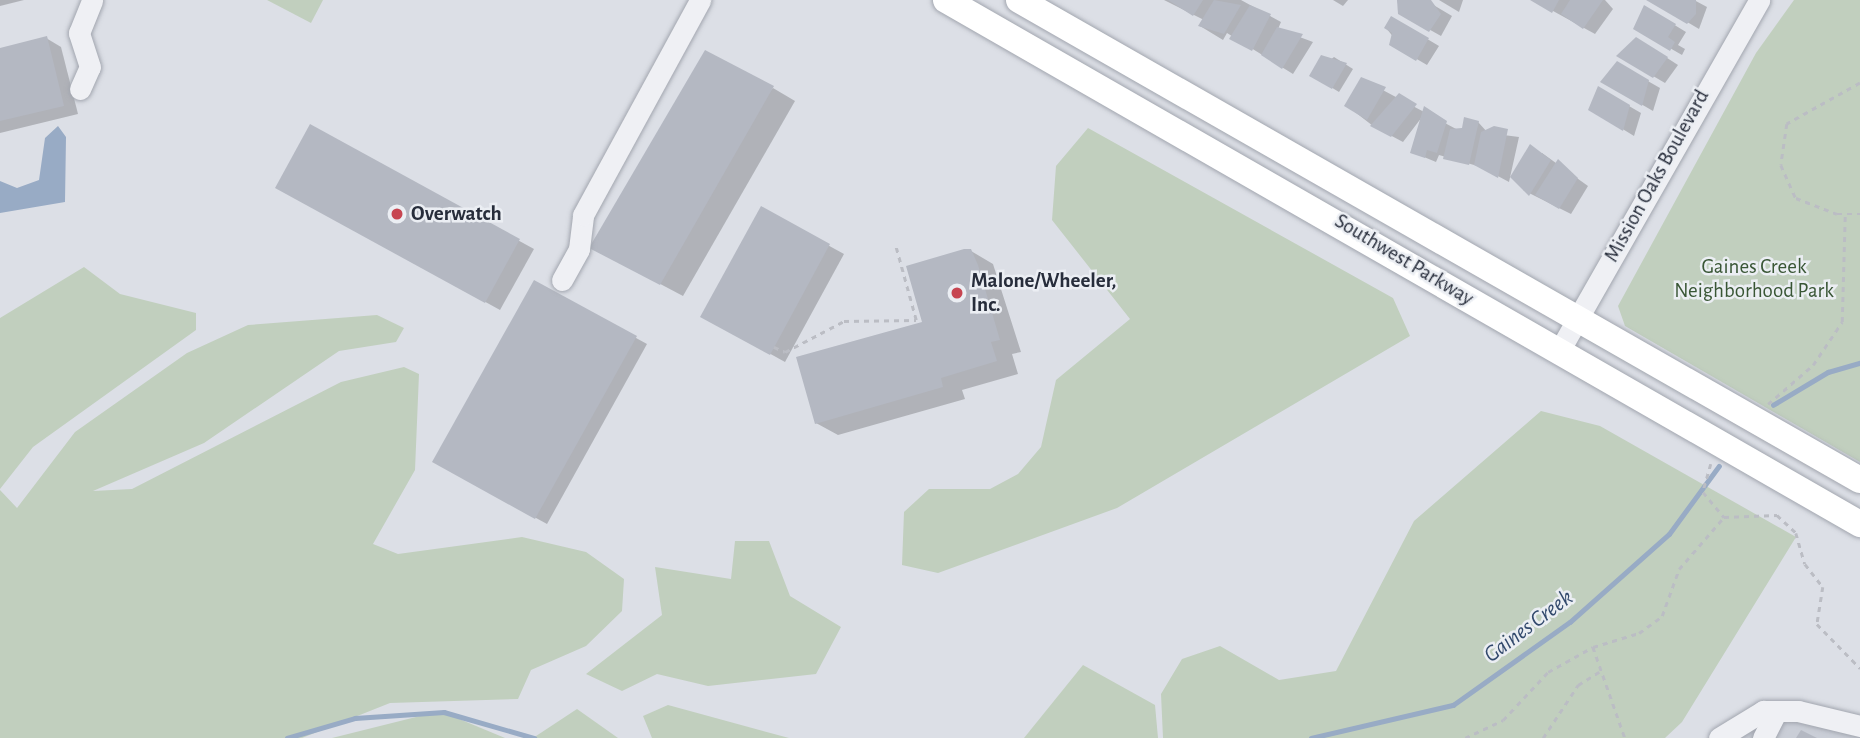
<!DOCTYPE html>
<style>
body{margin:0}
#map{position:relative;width:1860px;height:738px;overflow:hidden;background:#dcdfe6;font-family:"Alegreya Sans",sans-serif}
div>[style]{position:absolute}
.built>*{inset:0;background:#caced7}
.green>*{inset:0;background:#c1cfbe}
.water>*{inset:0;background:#98abc5}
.shadow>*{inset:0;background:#0003}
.stream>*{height:4.5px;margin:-2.25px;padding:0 2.25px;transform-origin:2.25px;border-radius:2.25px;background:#98abc5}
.building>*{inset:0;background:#b4b8c2}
.path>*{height:2.5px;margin-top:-1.25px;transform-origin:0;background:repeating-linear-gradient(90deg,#bbbdc4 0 5px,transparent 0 10px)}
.roads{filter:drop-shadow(0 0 2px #a2a6af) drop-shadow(0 0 2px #a2a6af)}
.minor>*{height:21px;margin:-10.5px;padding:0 10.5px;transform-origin:10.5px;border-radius:10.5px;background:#eff0f4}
.major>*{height:26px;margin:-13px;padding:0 13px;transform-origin:13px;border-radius:13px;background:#fff}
.dots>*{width:19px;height:19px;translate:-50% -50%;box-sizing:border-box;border:4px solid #ebeef3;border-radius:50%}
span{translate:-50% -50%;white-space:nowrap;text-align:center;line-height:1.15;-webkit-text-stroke:5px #ebeef3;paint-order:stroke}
.street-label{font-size:21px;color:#272d3b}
.poi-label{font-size:21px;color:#272d3b;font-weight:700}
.left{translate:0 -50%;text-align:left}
.park-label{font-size:21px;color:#395635}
.water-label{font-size:23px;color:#334a6d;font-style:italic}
</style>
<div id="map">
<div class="built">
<i style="clip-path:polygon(1786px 705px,1860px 716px,1860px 738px,1711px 738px)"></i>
</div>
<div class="green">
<i style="clip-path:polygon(267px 0,323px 0,311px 23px)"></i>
<i style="clip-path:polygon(1794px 0,1860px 0,1860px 462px,1625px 326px,1618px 306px,1756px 53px)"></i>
<i style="clip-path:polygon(1088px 128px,1393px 298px,1410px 336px,1117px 508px,938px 573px,902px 565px,904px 512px,929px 489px,990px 489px,1018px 474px,1041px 447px,1056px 380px,1130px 319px,1052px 220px,1056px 166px)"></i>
<i style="clip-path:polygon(84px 267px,120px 294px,196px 313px,196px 330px,33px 447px,0 489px,0 318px)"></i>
<i style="clip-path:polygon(377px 315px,404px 328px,396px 342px,339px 351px,204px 443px,93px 491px,132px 489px,341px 382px,404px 367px,419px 374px,415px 470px,373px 544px,398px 554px,522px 537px,586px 552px,624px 579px,622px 611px,586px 646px,531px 670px,518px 699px,390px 703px,302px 738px,0 738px,0 490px,17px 508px,75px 432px,187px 353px,248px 325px)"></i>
<i style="clip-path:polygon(1541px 411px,1600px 426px,1796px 537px,1682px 722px,1665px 738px,1163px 738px,1161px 694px,1182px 659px,1220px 646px,1279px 680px,1336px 671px,1414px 521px)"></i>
<i style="clip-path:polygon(735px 541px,769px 541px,790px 596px,841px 627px,816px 674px,708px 686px,657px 674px,622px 691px,586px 674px,662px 615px,655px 567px,731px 579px)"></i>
<i style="clip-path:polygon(1083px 665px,1155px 705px,1158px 738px,1024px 738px)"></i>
<i style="clip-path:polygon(668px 705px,789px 738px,652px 738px,643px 716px)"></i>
<i style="clip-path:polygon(577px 709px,618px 738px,533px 738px)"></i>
<i style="clip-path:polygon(440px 711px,505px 738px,332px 738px)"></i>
</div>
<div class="water">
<i style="clip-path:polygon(58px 126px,66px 137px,65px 202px,0 213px,0 181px,17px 188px,39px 180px,45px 138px)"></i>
</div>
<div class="shadow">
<i style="clip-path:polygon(0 0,24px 0,0 6px)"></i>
<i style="clip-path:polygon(1164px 0,1241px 0,1281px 22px,1278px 29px,1313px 42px,1293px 74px,1227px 33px,1223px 40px,1200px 26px,1204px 20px)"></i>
<i style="clip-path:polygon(1333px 0,1348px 0,1343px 6px)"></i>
<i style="clip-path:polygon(1401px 0,1425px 0,1452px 16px,1441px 36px,1400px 13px)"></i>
<i style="clip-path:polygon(1439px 0,1463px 0,1459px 12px)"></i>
<i style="clip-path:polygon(1533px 0,1605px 0,1613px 9px,1595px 34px)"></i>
<i style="clip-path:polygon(1650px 0,1694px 0,1707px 7px,1699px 29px)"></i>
<i style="clip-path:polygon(1645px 7px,1686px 32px,1678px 45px,1685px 49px,1682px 55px,1635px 28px)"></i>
<i style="clip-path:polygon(1392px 18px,1439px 46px,1427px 65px,1391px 44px,1395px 39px,1386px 28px)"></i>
<i style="clip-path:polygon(46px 38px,61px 47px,78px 114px,0 133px,0 50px)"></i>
<i style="clip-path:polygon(1647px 45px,1678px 65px,1665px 83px,1619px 56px)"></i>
<i style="clip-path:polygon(1334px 57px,1353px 69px,1339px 92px,1311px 75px)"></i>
<i style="clip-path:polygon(1618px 64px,1660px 88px,1653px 111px,1603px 82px)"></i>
<i style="clip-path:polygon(1362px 79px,1458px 130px,1478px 122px,1488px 133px,1519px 137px,1509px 182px,1481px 167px,1439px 155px,1436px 162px,1412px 152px,1422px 117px,1403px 142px,1373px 126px,1346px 105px)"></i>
<i style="clip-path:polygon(773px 88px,795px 101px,683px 296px,613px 259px)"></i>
<i style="clip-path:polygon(1598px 88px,1641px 113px,1634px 136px,1590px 109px)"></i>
<i style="clip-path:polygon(311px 126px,534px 249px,500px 310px,277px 187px)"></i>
<i style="clip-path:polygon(1542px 153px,1588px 186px,1571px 214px,1523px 190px)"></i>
<i style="clip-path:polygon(762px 209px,844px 254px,785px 362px,702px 316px)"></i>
<i style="clip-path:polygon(971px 251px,993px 264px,1021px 352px,1012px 354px,1018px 374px,962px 390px,965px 399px,838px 435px,816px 423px,924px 323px)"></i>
<i style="clip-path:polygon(534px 282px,647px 344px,547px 524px,434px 462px)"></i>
</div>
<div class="stream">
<i style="left:1773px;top:405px;width:64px;rotate:-31deg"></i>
<i style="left:1828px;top:372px;width:33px;rotate:-16deg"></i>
<i style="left:287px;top:738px;width:71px;rotate:-16.4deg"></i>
<i style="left:355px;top:718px;width:89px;rotate:-3.9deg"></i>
<i style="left:444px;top:712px;width:94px;rotate:16.1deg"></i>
<i style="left:1311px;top:738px;width:146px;rotate:-13.1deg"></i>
<i style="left:1453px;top:705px;width:143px;rotate:-35.4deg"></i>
<i style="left:1570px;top:622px;width:132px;rotate:-41.6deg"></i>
<i style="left:1669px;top:534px;width:84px;rotate:-53.7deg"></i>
</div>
<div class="building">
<i style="clip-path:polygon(1168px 0,1203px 0,1193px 16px)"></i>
<i style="clip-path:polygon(1214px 0,1241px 5px,1224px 34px,1198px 26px)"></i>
<i style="clip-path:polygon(1397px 0,1431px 0,1441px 14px,1429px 32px,1398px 14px)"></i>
<i style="clip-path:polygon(1530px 0,1559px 0,1552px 13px)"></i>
<i style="clip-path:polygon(1570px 0,1603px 0,1583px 29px,1561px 14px)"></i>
<i style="clip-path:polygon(1646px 0,1696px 0,1696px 14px,1687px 24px)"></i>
<i style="clip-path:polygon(1250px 5px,1271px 14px,1252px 51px,1229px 39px)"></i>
<i style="clip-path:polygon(1644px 5px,1676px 24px,1668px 37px,1675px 42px,1670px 51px,1633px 29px)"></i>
<i style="clip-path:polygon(1391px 16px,1429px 38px,1416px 61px,1389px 45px,1392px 33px,1384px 28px)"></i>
<i style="clip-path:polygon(1277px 27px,1303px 34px,1282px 69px,1261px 55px)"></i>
<i style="clip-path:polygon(47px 36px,64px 106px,0 121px,0 48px)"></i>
<i style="clip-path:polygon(1636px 37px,1668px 57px,1653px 78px,1616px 56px)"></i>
<i style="clip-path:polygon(705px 50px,774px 86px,660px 285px,589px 248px)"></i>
<i style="clip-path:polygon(1321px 55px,1347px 63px,1332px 89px,1309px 76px)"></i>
<i style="clip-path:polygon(1617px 61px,1649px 80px,1642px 106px,1600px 82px)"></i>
<i style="clip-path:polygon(1361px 77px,1386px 87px,1367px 120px,1344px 106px)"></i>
<i style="clip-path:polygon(1598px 86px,1630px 105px,1623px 131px,1588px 110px)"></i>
<i style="clip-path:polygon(1399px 93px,1417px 104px,1391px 137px,1370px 126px)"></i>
<i style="clip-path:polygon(1424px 106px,1447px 121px,1437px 153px,1427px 150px,1425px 158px,1410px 153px)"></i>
<i style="clip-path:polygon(1464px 117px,1479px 121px,1469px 165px,1443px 159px,1450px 129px,1462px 128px)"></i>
<i style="clip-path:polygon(310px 124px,520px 239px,485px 303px,275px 188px)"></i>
<i style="clip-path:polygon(1494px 126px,1508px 129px,1498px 178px,1474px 165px,1481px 132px)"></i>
<i style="clip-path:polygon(1530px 144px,1551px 160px,1529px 196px,1510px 177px)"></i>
<i style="clip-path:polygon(1558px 159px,1578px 178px,1559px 209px,1535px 195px)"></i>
<i style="clip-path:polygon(761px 206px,830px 244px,770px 355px,700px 317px)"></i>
<i style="clip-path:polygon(964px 249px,971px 249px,978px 265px,1000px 340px,991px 342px,997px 361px,941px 378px,943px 387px,815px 424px,796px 357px,922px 322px,906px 266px)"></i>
<i style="clip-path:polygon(534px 280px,637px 336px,535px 519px,432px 462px)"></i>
<i style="clip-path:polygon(1801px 730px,1817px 738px,1796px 738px)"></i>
</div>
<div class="path">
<i style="left:1860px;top:83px;width:84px;rotate:150.7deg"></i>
<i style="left:1787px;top:124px;width:41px;rotate:98.3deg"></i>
<i style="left:1781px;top:165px;width:36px;rotate:66deg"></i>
<i style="left:1796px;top:198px;width:44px;rotate:21.3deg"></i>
<i style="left:1837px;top:214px;width:23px"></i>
<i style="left:774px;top:347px;width:12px;rotate:24deg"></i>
<i style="left:785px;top:352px;width:67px;rotate:-27.7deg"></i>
<i style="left:844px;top:321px;width:72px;rotate:-0.8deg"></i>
<i style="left:916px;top:320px;width:79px;rotate:-105.4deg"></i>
<i style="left:1768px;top:404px;width:60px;rotate:-40.9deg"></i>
<i style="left:1813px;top:365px;width:52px;rotate:-56deg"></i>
<i style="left:1842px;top:322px;width:108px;rotate:-88.4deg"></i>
<i style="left:1711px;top:464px;width:29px;rotate:106deg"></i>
<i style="left:1703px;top:492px;width:33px;rotate:50deg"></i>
<i style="left:1593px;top:647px;width:96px;rotate:70.6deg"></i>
<i style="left:1465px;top:738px;width:42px;rotate:-25.3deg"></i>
<i style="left:1503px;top:720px;width:66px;rotate:-46.8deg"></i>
<i style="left:1548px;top:672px;width:51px;rotate:-29.1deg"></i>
<i style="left:1593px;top:647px;width:48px;rotate:-16.9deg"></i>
<i style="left:1639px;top:633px;width:29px;rotate:-36deg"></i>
<i style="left:1662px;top:616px;width:50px;rotate:-70.1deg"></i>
<i style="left:1679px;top:569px;width:69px;rotate:-49.1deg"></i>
<i style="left:1724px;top:517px;width:53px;rotate:-2.2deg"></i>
<i style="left:1777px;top:515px;width:26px;rotate:43deg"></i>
<i style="left:1796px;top:533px;width:32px;rotate:74deg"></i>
<i style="left:1805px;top:564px;width:29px;rotate:52deg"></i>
<i style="left:1823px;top:587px;width:37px;rotate:99deg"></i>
<i style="left:1817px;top:624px;width:62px;rotate:45.7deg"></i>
<i style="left:1543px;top:738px;width:64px;rotate:-56.6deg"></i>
<i style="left:1578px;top:685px;width:25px;rotate:-32deg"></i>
</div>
<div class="roads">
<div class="minor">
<i style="left:80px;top:89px;width:24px;rotate:-66deg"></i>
<i style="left:90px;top:67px;width:36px;rotate:-108deg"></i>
<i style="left:79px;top:33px;width:35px;rotate:-68deg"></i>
<i style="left:562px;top:280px;width:35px;rotate:-61deg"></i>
<i style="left:579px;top:249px;width:34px;rotate:-83deg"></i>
<i style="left:583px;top:215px;width:245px;rotate:-61.4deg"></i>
<i style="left:1558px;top:353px;width:406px;rotate:-60.3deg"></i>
<i style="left:1719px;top:738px;width:52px;rotate:-31.5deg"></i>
<i style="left:1763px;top:711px;width:35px"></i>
<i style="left:1798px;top:711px;width:64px;rotate:13.6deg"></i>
<i style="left:1763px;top:738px;width:30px;rotate:-63deg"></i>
</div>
<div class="major">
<i style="left:946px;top:0;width:1054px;rotate:29.83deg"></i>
<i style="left:1019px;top:0;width:968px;rotate:29.72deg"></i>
</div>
</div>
<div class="dots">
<i style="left:397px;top:214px;background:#c74551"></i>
<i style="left:957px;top:293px;background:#c74551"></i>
</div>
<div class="street-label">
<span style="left:1657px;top:176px;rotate:-61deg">Mission Oaks Boulevard</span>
<span style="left:1404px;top:260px;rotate:31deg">Southwest Parkway</span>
</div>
<div class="poi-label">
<span class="left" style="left:411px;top:214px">Overwatch</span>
<span class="left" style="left:971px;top:293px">Malone/Wheeler,<br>Inc.</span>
</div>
<div class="park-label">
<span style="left:1754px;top:279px">Gaines Creek<br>Neighborhood Park</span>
</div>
<div class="water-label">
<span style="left:1529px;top:627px;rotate:-37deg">Gaines Creek</span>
</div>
</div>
